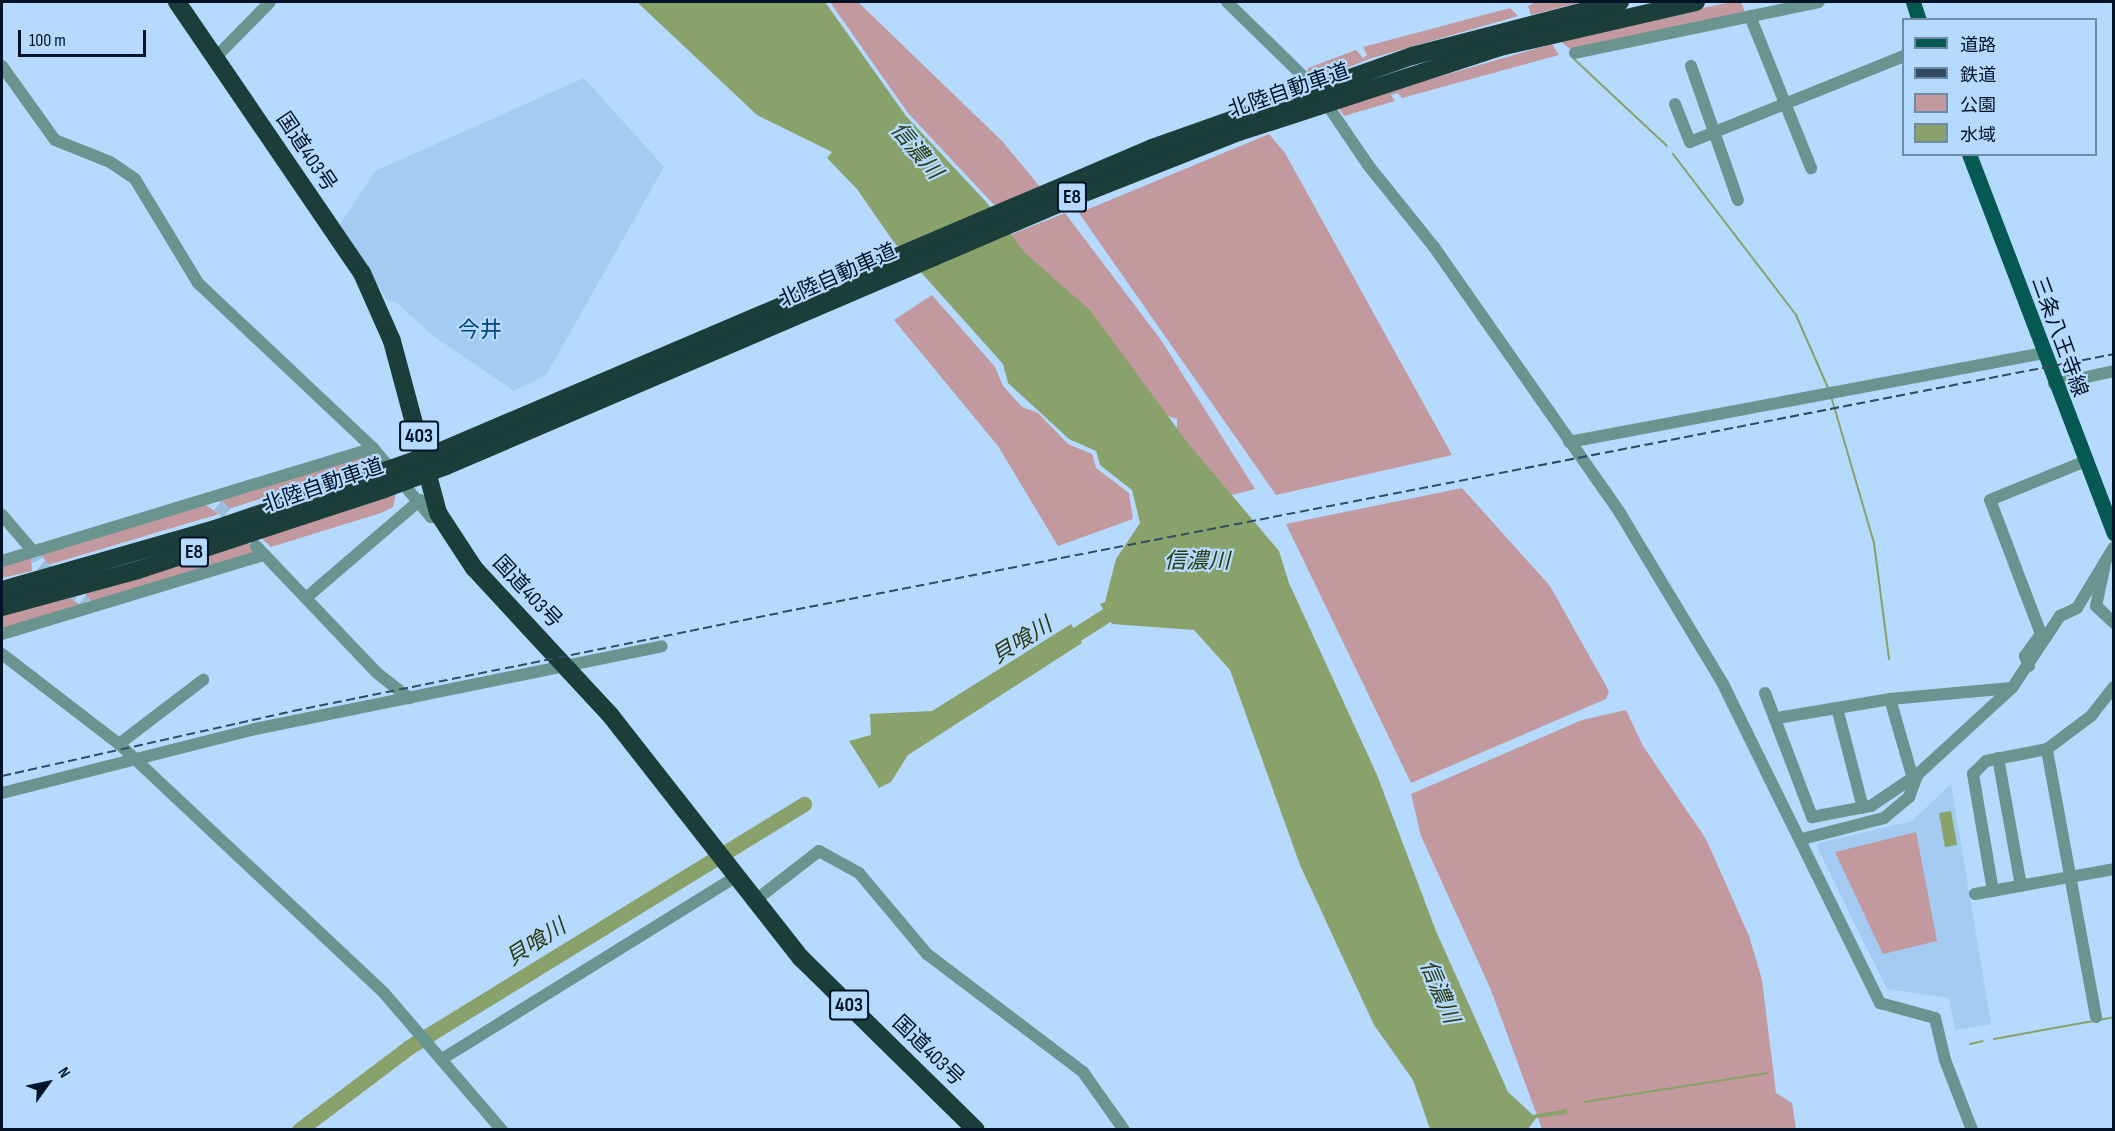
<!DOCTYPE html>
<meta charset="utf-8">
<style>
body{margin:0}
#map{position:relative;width:2115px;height:1131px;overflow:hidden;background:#b5dafd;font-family:"Sofia Sans Condensed","Noto Sans JP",sans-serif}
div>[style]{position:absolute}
.built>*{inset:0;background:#a4cbf1}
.green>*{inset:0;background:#c399a0}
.water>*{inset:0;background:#89a16a}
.stream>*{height:2px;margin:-1px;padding:0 1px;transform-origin:1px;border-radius:1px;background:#89a16a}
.river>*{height:15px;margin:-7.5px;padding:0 7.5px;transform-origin:7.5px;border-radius:7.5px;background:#89a16a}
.minor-tunnel>*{height:12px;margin-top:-6px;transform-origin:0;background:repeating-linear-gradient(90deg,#9abcdd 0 12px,transparent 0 18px)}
.minor>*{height:12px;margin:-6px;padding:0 6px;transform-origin:6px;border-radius:6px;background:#69948f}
.major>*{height:15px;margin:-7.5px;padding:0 7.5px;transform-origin:7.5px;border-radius:7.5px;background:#065953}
.highway>*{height:18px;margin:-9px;padding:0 9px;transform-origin:9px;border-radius:9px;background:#1b3e3b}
.rail>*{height:2px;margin-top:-1px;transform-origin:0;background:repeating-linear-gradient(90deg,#324a62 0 9px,transparent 0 13.5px)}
.highway-bridge>*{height:18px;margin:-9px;padding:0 9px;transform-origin:9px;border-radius:9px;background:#1b3e3b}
span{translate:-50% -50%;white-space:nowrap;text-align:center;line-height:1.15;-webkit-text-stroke:4.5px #b5dafd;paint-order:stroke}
.shield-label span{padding:2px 4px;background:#b5dafd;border:2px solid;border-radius:4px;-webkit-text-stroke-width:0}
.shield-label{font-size:20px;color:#001327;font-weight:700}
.street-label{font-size:21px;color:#001327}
.water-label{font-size:22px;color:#2a3a11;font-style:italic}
.neighbourhood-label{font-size:22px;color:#00487a}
.frame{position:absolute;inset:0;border:3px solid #001327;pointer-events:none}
.legend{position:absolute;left:1902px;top:18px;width:195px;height:138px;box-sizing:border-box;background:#b5dafd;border:2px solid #6d8aa7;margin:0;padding:8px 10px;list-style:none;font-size:18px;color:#001327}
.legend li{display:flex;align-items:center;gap:12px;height:30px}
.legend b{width:30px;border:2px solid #6d8aa7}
.north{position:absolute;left:18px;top:1053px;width:60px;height:60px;-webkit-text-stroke:4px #b5dafd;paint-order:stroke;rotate:57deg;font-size:16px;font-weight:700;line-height:24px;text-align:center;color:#001327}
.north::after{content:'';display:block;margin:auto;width:21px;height:27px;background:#001327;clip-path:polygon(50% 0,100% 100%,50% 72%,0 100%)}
.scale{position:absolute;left:18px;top:30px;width:128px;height:27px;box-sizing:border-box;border:3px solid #001327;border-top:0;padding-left:8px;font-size:18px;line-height:21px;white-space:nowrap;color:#001327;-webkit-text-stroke:4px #b5dafd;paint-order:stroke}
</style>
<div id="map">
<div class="built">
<i style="clip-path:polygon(584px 78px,664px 167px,546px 375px,514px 391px,432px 335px,396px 302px,387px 300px,340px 224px,375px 171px)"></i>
<i style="clip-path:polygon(1951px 784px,1991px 1024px,1955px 1030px,1949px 998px,1887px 989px,1817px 847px,1819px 843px,1912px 821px)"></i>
</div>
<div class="green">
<i style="clip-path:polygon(830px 2px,858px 2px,1003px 142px,1041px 188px,997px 208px,908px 113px)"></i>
<i style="clip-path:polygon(1536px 2px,1582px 2px,1531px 15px,1528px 6px)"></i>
<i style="clip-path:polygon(1731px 2px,1741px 2px,1745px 12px,1571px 50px,1558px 39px)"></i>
<i style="clip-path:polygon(1510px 8px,1518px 16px,1369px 59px,1314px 81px,1307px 74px,1308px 68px,1356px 50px,1363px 58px,1367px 55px,1363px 47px)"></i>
<i style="clip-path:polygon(1552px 44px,1559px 55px,1402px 98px,1398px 93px,1391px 95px,1395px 101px,1344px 116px,1337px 106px)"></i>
<i style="clip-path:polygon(1269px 134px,1285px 153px,1452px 455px,1276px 495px,1079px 213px)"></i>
<i style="clip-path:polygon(1065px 213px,1161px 340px,1255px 489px,1228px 496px,1177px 441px,1177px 419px,1156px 412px,1005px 237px)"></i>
<i style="clip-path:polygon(932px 295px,995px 367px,1003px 386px,1022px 407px,1038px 413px,1068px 444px,1092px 454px,1096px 468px,1129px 493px,1133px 519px,1058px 546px,998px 446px,894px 320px)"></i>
<i style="clip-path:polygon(372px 453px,380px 462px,228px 509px,219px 501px)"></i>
<i style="clip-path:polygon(1462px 488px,1550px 586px,1609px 691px,1606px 699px,1411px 783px,1286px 524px)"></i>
<i style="clip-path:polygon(396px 493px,393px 507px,381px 513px,271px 547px,259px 536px)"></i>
<i style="clip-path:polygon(203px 503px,219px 514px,48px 565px,39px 551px)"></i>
<i style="clip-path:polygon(248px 541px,255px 554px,91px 604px,85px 593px)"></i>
<i style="clip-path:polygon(31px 556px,32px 571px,2px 578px,2px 565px)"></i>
<i style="clip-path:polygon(70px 598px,82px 606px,2px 630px,2px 614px)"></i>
<i style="clip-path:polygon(1626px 710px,1643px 746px,1706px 839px,1749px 936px,1762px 980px,1776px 1093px,1792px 1103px,1796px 1129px,1542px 1129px,1491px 990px,1421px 836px,1411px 794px,1582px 720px)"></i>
<i style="clip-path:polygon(1916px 832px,1937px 941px,1883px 954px,1835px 852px)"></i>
</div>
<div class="water">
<i style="clip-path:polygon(637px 2px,825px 2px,906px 116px,987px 203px,1025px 253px,1090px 310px,1187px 442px,1279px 551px,1289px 583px,1377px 775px,1436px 931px,1508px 1092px,1533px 1115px,1567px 1109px,1567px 1114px,1536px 1118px,1528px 1129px,1430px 1129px,1413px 1080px,1374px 1025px,1300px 865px,1230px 670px,1194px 630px,1112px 624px,1100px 604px,1105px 602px,1116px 559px,1140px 523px,1132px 490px,1100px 465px,1096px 451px,1069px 439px,1008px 383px,1003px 364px,893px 241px,857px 189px,827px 158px,832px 152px,757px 115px)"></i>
<i style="clip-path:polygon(1071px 624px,1082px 643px,908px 755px,891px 782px,879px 788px,849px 741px,871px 735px,870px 714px,932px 711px)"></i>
<i style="clip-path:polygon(1951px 811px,1957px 845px,1945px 847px,1939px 813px)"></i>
</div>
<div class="stream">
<i style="left:1574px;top:59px;width:127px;rotate:43.1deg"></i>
<i style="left:1673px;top:154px;width:203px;rotate:52.6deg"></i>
<i style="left:1796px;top:315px;width:80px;rotate:66.3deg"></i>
<i style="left:1831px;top:396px;width:153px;rotate:73.7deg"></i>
<i style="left:1874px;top:543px;width:117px;rotate:82.6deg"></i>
<i style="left:2099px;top:1020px;width:15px;rotate:-11deg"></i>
<i style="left:1994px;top:1039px;width:101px;rotate:-10.3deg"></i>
<i style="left:1970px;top:1044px;width:13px;rotate:-13deg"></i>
<i style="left:1584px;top:1102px;width:186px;rotate:-9deg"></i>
</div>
<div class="river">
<i style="left:1061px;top:644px;width:72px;rotate:-32.6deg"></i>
<i style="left:299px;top:1130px;width:138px;rotate:-37deg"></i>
<i style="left:409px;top:1047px;width:464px;rotate:-31.6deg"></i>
</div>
<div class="minor-tunnel">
<i style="left:218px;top:505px;width:29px;rotate:44deg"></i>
<i style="left:32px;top:550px;width:17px;rotate:59deg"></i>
<i style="left:41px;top:565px;width:59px;rotate:40.2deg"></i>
</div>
<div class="minor">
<i style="left:1227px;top:2px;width:116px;rotate:44.3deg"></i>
<i style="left:1750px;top:16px;width:164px;rotate:68.1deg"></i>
<i style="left:1575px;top:53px;width:249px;rotate:-11.8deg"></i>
<i style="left:216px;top:57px;width:77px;rotate:-45.5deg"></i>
<i style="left:2px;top:66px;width:91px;rotate:54.4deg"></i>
<i style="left:55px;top:140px;width:59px;rotate:21.8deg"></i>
<i style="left:110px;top:162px;width:30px;rotate:34deg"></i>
<i style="left:135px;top:179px;width:122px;rotate:58.8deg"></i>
<i style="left:198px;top:283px;width:241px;rotate:43.3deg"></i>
<i style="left:373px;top:448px;width:90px;rotate:50deg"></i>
<i style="left:431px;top:517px;width:10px"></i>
<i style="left:1691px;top:66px;width:142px;rotate:70.7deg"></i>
<i style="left:1675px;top:104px;width:41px;rotate:68.5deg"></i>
<i style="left:1690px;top:142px;width:231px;rotate:-21.9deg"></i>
<i style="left:1330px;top:109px;width:68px;rotate:55.8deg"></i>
<i style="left:1368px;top:165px;width:105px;rotate:51.2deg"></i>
<i style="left:1434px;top:247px;width:325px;rotate:55deg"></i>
<i style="left:1620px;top:513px;width:200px;rotate:58.9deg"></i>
<i style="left:1723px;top:684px;width:356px;rotate:63.8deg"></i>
<i style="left:1880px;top:1003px;width:57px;rotate:15.3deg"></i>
<i style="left:1935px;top:1018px;width:43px;rotate:76.6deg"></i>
<i style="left:1945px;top:1060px;width:75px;rotate:68.9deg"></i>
<i style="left:2054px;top:384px;width:61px;rotate:-12.2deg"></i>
<i style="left:1569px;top:442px;width:482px;rotate:-10.6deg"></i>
<i style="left:2px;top:515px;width:46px;rotate:49.4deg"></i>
<i style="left:256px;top:546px;width:175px;rotate:46.4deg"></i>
<i style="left:377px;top:673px;width:41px;rotate:38deg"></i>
<i style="left:2px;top:561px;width:388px;rotate:-16.9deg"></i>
<i style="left:2105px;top:564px;width:43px;rotate:102.1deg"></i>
<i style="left:2096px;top:606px;width:25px;rotate:43deg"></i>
<i style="left:307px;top:597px;width:149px;rotate:-40.6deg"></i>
<i style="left:2px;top:634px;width:274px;rotate:-16.8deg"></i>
<i style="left:2px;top:654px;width:148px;rotate:37.6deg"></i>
<i style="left:119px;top:744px;width:364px;rotate:43.2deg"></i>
<i style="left:384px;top:993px;width:181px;rotate:49.3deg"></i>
<i style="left:2029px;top:666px;width:11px;rotate:-112deg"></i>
<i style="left:2025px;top:656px;width:27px;rotate:-54deg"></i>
<i style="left:2041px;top:634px;width:143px;rotate:-110.8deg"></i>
<i style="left:1990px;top:500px;width:100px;rotate:-22.2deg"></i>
<i style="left:1765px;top:693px;width:133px;rotate:69.2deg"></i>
<i style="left:1812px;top:817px;width:60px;rotate:-10.6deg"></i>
<i style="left:1871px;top:806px;width:57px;rotate:-34.2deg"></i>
<i style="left:1890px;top:699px;width:79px;rotate:73.9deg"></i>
<i style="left:1837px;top:708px;width:103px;rotate:75.4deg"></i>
<i style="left:1777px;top:718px;width:115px;rotate:-9.5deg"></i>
<i style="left:1890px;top:699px;width:122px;rotate:-5.2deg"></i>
<i style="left:119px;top:744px;width:106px;rotate:-37.3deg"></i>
<i style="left:1998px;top:758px;width:130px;rotate:79.8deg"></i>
<i style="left:2px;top:793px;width:261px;rotate:-14.2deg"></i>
<i style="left:255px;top:729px;width:415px;rotate:-11.5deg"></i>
<i style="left:1802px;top:839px;width:85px;rotate:-14.4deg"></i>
<i style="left:1884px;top:818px;width:33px;rotate:-40deg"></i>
<i style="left:1909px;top:797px;width:25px;rotate:-69deg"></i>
<i style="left:1918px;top:774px;width:127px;rotate:-42.5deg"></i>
<i style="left:2012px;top:688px;width:87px;rotate:-56.3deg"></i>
<i style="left:2060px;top:616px;width:19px;rotate:-25deg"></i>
<i style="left:2077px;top:608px;width:71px;rotate:-58.8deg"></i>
<i style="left:1993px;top:891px;width:119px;rotate:-99.7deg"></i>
<i style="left:1973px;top:774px;width:18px;rotate:-45deg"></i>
<i style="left:1986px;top:761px;width:62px;rotate:-11.1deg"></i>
<i style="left:1975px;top:894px;width:141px;rotate:-10.2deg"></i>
<i style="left:753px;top:902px;width:83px;rotate:-37.7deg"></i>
<i style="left:819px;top:851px;width:46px;rotate:28.8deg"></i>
<i style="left:859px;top:873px;width:106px;rotate:50deg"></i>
<i style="left:927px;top:954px;width:196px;rotate:37.1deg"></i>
<i style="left:1083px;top:1072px;width:71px;rotate:54.7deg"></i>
<i style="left:2096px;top:1017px;width:272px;rotate:-100.4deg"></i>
<i style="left:2047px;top:749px;width:55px;rotate:-36.9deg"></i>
<i style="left:2091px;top:716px;width:37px;rotate:-52deg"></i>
<i style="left:442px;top:1059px;width:345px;rotate:-31.8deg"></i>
</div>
<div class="major">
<i style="left:1913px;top:2px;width:19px;rotate:72deg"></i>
<i style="left:1969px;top:154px;width:406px;rotate:69.1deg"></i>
</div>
<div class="highway">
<i style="left:177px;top:2px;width:328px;rotate:55.7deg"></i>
<i style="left:362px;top:273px;width:74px;rotate:66.2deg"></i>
<i style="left:392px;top:341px;width:178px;rotate:75deg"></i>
<i style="left:438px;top:513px;width:66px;rotate:56.8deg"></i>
<i style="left:474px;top:568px;width:202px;rotate:47.2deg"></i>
<i style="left:611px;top:716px;width:308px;rotate:51.9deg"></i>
<i style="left:801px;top:958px;width:245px;rotate:44.5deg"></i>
<i style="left:441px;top:451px;width:773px;rotate:-23.08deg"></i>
<i style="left:1152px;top:148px;width:276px;rotate:-19.5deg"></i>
<i style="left:1412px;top:56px;width:215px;rotate:-14.6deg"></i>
<i style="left:446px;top:466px;width:681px;rotate:-23.18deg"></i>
<i style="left:1072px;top:198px;width:180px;rotate:-21.6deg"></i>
<i style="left:1239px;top:132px;width:279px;rotate:-18deg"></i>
<i style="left:1504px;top:46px;width:197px;rotate:-12.9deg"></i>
<i style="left:2px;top:590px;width:222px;rotate:-16deg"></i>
<i style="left:215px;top:529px;width:173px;rotate:-18.9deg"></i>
<i style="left:2px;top:607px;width:141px;rotate:-15.2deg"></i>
<i style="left:138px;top:570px;width:259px;rotate:-18.2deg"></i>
</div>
<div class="rail">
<i style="left:2px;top:776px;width:298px;rotate:-12.6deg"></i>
<i style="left:293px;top:711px;width:500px;rotate:-11.4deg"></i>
<i style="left:783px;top:612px;width:1356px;rotate:-10.97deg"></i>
</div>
<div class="highway-bridge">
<i style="left:379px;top:473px;width:66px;rotate:-19.5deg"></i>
<i style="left:384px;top:489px;width:66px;rotate:-20.4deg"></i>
</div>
<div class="shield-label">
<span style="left:1072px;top:197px">E8</span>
<span style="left:419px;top:436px">403</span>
<span style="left:194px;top:552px">E8</span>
<span style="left:849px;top:1005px">403</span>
</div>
<div class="street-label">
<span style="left:1289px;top:91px;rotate:-19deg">北陸自動車道</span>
<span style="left:306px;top:152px;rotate:56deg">国道403号</span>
<span style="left:838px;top:276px;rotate:-24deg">北陸自動車道</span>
<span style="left:2059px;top:337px;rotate:70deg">三条八王寺線</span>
<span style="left:323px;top:486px;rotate:-19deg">北陸自動車道</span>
<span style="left:527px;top:592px;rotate:47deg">国道403号</span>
<span style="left:928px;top:1051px;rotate:44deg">国道403号</span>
</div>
<div class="water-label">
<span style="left:916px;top:151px;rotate:50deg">信濃川</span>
<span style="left:1197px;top:562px">信濃川</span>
<span style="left:1022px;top:641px;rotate:-32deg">貝喰川</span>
<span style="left:536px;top:943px;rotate:-33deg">貝喰川</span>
<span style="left:1439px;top:992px;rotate:67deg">信濃川</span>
</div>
<div class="neighbourhood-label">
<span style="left:480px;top:331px">今井</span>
</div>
<div class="frame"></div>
<ul class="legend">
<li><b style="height:8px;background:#065953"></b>道路</li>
<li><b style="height:8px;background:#324a62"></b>鉄道</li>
<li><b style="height:16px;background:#c399a0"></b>公園</li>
<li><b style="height:16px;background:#89a16a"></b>水域</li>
</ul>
<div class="north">N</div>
<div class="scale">100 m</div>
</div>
